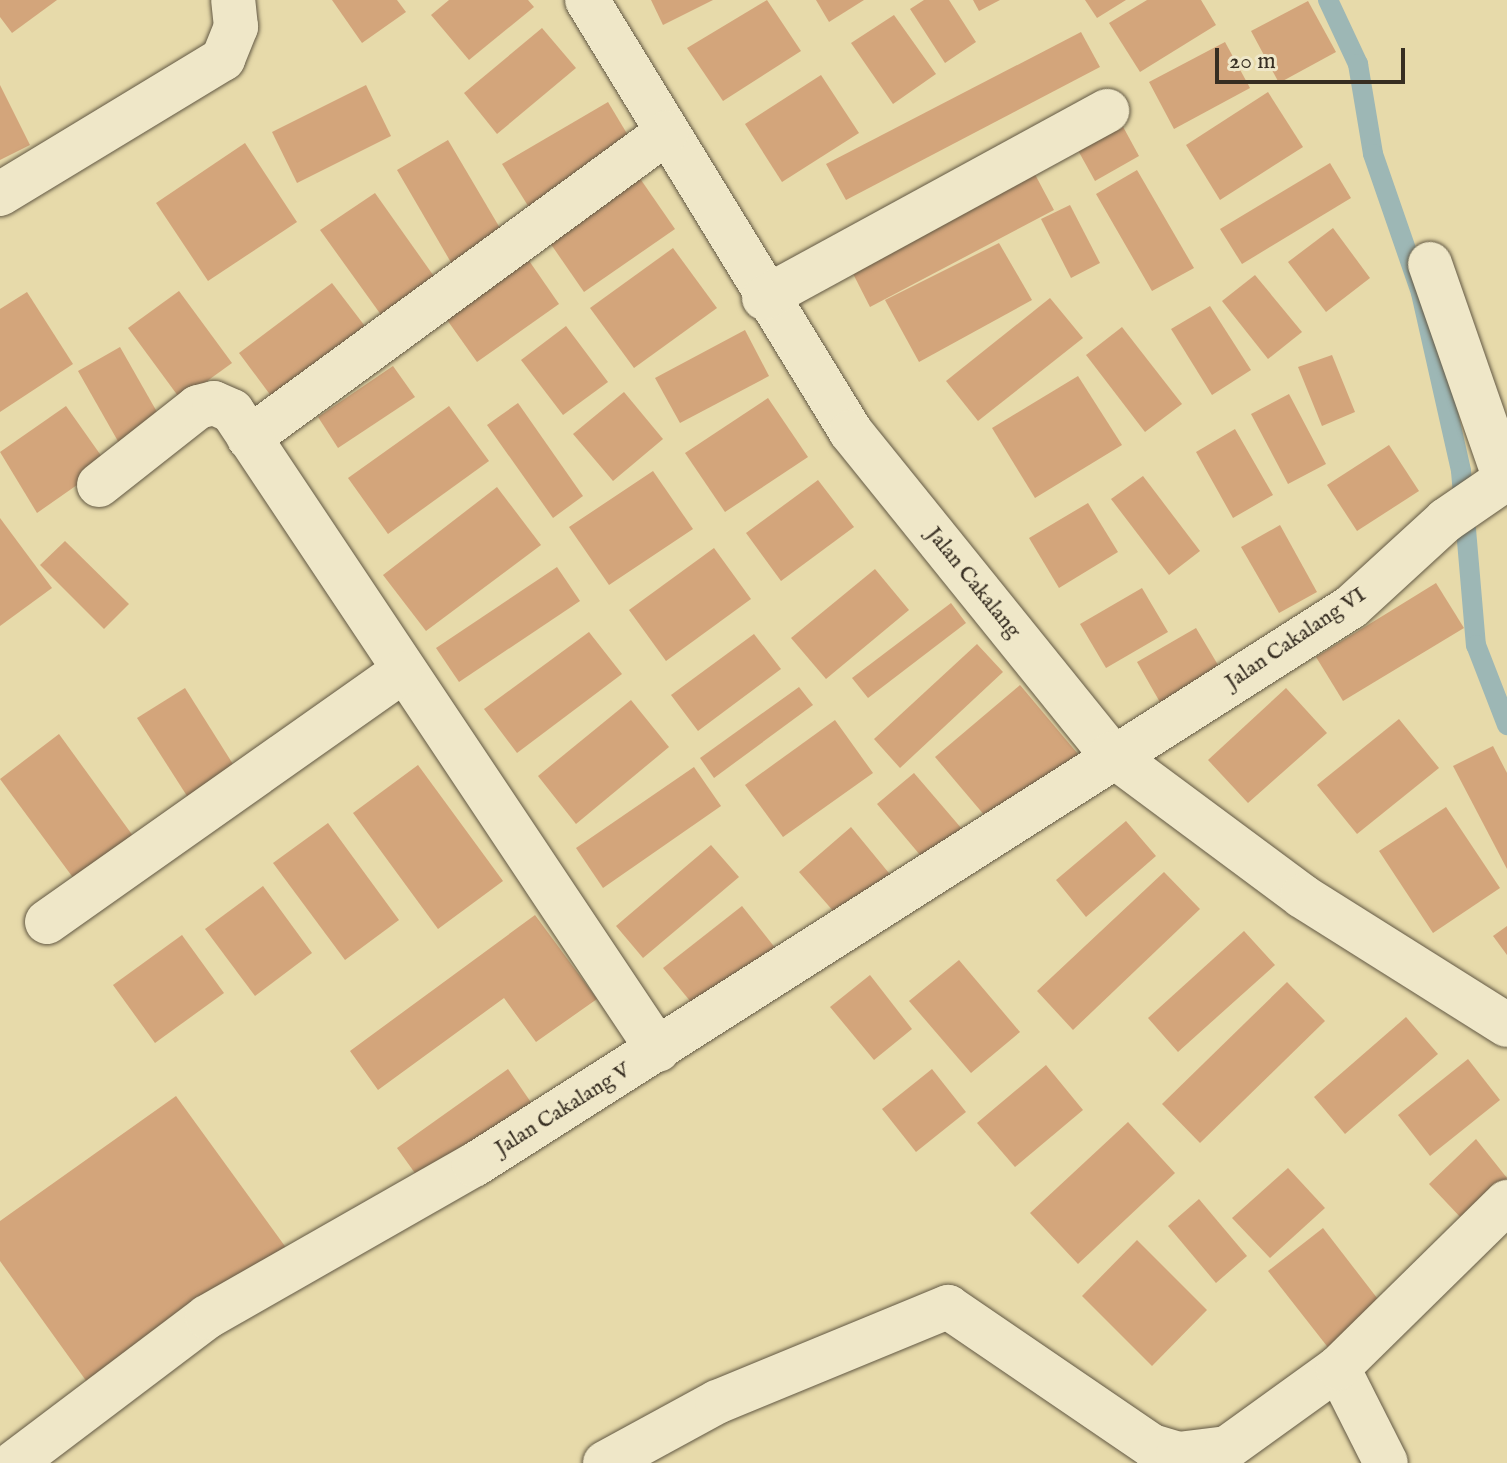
<!DOCTYPE html>
<style>
body{margin:0}
#map{position:relative;width:1507px;height:1463px;overflow:hidden;background:#e7daaa;font-family:"IM FELL English",serif}
div>[style]{position:absolute}
.stream>*{height:20px;margin:-10px;padding:0 10px;transform-origin:10px;border-radius:10px;background:#9db7b5}
.building>*{inset:0;background:#d3a57b}
.roads{filter:drop-shadow(0 0 2px #635944) drop-shadow(0 0 2px #635944)}
.minor>*{height:44px;margin:-22px;padding:0 22px;transform-origin:22px;border-radius:22px;background:#efe7c8}
span{translate:-50% -50%;white-space:nowrap;text-align:center;line-height:1.15;-webkit-text-stroke:6px #efe7c8;paint-order:stroke}
.street-label{font-size:22px;color:#372e22}
.scale{position:absolute;left:1215px;top:48px;width:190px;height:36px;box-sizing:border-box;border:4px solid #372e22;border-top:0;padding-left:10px;font-size:24px;line-height:28px;white-space:nowrap;color:#372e22;-webkit-text-stroke:6px #efe7c8;paint-order:stroke}
</style>
<div id="map">
<div class="stream">
<i style="left:1328px;top:0;width:71px;rotate:64.9deg"></i>
<i style="left:1358px;top:64px;width:91px;rotate:80.5deg"></i>
<i style="left:1373px;top:154px;width:147px;rotate:70.9deg"></i>
<i style="left:1421px;top:293px;width:182px;rotate:77.3deg"></i>
<i style="left:1461px;top:471px;width:175px;rotate:85.1deg"></i>
<i style="left:1476px;top:645px;width:86px;rotate:68.8deg"></i>
</div>
<div class="building">
<i style="clip-path:polygon(0 0,57px 0,12px 33px,0 17px)"></i>
<i style="clip-path:polygon(332px 0,397px 0,406px 12px,362px 43px)"></i>
<i style="clip-path:polygon(449px 0,528px 0,534px 7px,469px 60px,431px 15px)"></i>
<i style="clip-path:polygon(651px 0,713px 0,663px 25px)"></i>
<i style="clip-path:polygon(767px 0,801px 51px,723px 101px,687px 48px)"></i>
<i style="clip-path:polygon(816px 0,864px 0,829px 22px)"></i>
<i style="clip-path:polygon(924px 0,949px 0,976px 42px,945px 63px,910px 9px)"></i>
<i style="clip-path:polygon(973px 0,1000px 0,979px 11px)"></i>
<i style="clip-path:polygon(1085px 0,1126px 0,1097px 18px)"></i>
<i style="clip-path:polygon(1147px 0,1201px 0,1216px 25px,1140px 72px,1109px 23px)"></i>
<i style="clip-path:polygon(1308px 1px,1336px 52px,1279px 83px,1251px 31px)"></i>
<i style="clip-path:polygon(894px 15px,936px 74px,893px 104px,851px 43px)"></i>
<i style="clip-path:polygon(542px 28px,576px 68px,497px 134px,464px 93px)"></i>
<i style="clip-path:polygon(1081px 32px,1100px 67px,846px 200px,826px 164px)"></i>
<i style="clip-path:polygon(1225px 42px,1250px 88px,1174px 129px,1149px 82px)"></i>
<i style="clip-path:polygon(821px 75px,859px 133px,782px 182px,745px 124px)"></i>
<i style="clip-path:polygon(0 85px,30px 145px,0 160px)"></i>
<i style="clip-path:polygon(366px 85px,391px 136px,297px 183px,272px 132px)"></i>
<i style="clip-path:polygon(1268px 92px,1303px 147px,1220px 200px,1186px 145px)"></i>
<i style="clip-path:polygon(608px 102px,635px 147px,530px 209px,502px 164px)"></i>
<i style="clip-path:polygon(1115px 112px,1139px 156px,1095px 181px,1070px 136px)"></i>
<i style="clip-path:polygon(448px 140px,507px 240px,456px 271px,397px 170px)"></i>
<i style="clip-path:polygon(245px 143px,297px 222px,208px 281px,156px 203px)"></i>
<i style="clip-path:polygon(1330px 163px,1351px 198px,1242px 264px,1220px 229px)"></i>
<i style="clip-path:polygon(1030px 165px,1054px 210px,870px 307px,846px 260px)"></i>
<i style="clip-path:polygon(1137px 170px,1194px 268px,1152px 291px,1096px 194px)"></i>
<i style="clip-path:polygon(639px 177px,675px 229px,584px 292px,548px 240px)"></i>
<i style="clip-path:polygon(375px 193px,438px 282px,384px 319px,320px 230px)"></i>
<i style="clip-path:polygon(1070px 205px,1100px 263px,1071px 278px,1041px 219px)"></i>
<i style="clip-path:polygon(1333px 228px,1370px 278px,1326px 312px,1288px 262px)"></i>
<i style="clip-path:polygon(999px 243px,1032px 300px,919px 362px,885px 300px)"></i>
<i style="clip-path:polygon(673px 248px,717px 308px,634px 368px,590px 308px)"></i>
<i style="clip-path:polygon(523px 252px,559px 304px,477px 362px,440px 310px)"></i>
<i style="clip-path:polygon(1255px 275px,1302px 332px,1268px 359px,1222px 301px)"></i>
<i style="clip-path:polygon(332px 283px,374px 338px,280px 408px,239px 353px)"></i>
<i style="clip-path:polygon(179px 291px,232px 363px,181px 400px,128px 328px)"></i>
<i style="clip-path:polygon(27px 292px,73px 364px,0 412px,0 309px)"></i>
<i style="clip-path:polygon(1050px 298px,1083px 338px,978px 421px,946px 381px)"></i>
<i style="clip-path:polygon(1210px 306px,1251px 370px,1212px 395px,1171px 329px)"></i>
<i style="clip-path:polygon(566px 326px,608px 382px,563px 415px,521px 360px)"></i>
<i style="clip-path:polygon(1122px 327px,1182px 404px,1145px 432px,1086px 355px)"></i>
<i style="clip-path:polygon(745px 330px,769px 376px,680px 423px,655px 378px)"></i>
<i style="clip-path:polygon(120px 347px,161px 419px,119px 443px,78px 371px)"></i>
<i style="clip-path:polygon(1332px 355px,1355px 412px,1322px 426px,1298px 367px)"></i>
<i style="clip-path:polygon(393px 366px,415px 397px,338px 448px,318px 417px)"></i>
<i style="clip-path:polygon(1078px 376px,1122px 445px,1035px 498px,992px 428px)"></i>
<i style="clip-path:polygon(624px 392px,663px 439px,613px 481px,573px 434px)"></i>
<i style="clip-path:polygon(1289px 394px,1326px 464px,1288px 484px,1251px 414px)"></i>
<i style="clip-path:polygon(768px 398px,808px 457px,725px 512px,685px 453px)"></i>
<i style="clip-path:polygon(518px 403px,583px 496px,553px 518px,487px 425px)"></i>
<i style="clip-path:polygon(66px 406px,107px 464px,37px 513px,0 452px)"></i>
<i style="clip-path:polygon(449px 406px,489px 461px,388px 534px,348px 478px)"></i>
<i style="clip-path:polygon(1235px 429px,1273px 495px,1233px 518px,1196px 452px)"></i>
<i style="clip-path:polygon(1389px 445px,1419px 491px,1357px 531px,1327px 485px)"></i>
<i style="clip-path:polygon(653px 471px,693px 529px,609px 585px,569px 527px)"></i>
<i style="clip-path:polygon(1143px 476px,1200px 551px,1169px 575px,1111px 499px)"></i>
<i style="clip-path:polygon(818px 480px,854px 527px,781px 581px,746px 533px)"></i>
<i style="clip-path:polygon(497px 487px,541px 545px,426px 631px,383px 575px)"></i>
<i style="clip-path:polygon(1088px 503px,1118px 552px,1059px 588px,1029px 538px)"></i>
<i style="clip-path:polygon(0 518px,52px 588px,0 626px)"></i>
<i style="clip-path:polygon(1280px 525px,1317px 592px,1279px 613px,1241px 547px)"></i>
<i style="clip-path:polygon(65px 541px,129px 604px,104px 629px,40px 565px)"></i>
<i style="clip-path:polygon(714px 548px,751px 599px,666px 661px,629px 610px)"></i>
<i style="clip-path:polygon(557px 567px,580px 601px,459px 682px,436px 648px)"></i>
<i style="clip-path:polygon(875px 569px,909px 610px,826px 679px,791px 638px)"></i>
<i style="clip-path:polygon(1436px 583px,1464px 628px,1343px 701px,1316px 657px)"></i>
<i style="clip-path:polygon(1142px 588px,1168px 632px,1106px 668px,1080px 624px)"></i>
<i style="clip-path:polygon(951px 603px,966px 623px,868px 698px,852px 678px)"></i>
<i style="clip-path:polygon(1196px 628px,1221px 670px,1161px 704px,1137px 662px)"></i>
<i style="clip-path:polygon(589px 632px,622px 674px,517px 753px,484px 709px)"></i>
<i style="clip-path:polygon(754px 634px,781px 669px,698px 731px,671px 695px)"></i>
<i style="clip-path:polygon(977px 644px,1003px 672px,900px 768px,874px 739px)"></i>
<i style="clip-path:polygon(1020px 685px,1083px 760px,985px 816px,935px 757px)"></i>
<i style="clip-path:polygon(799px 687px,813px 705px,714px 778px,700px 758px)"></i>
<i style="clip-path:polygon(185px 688px,243px 780px,196px 810px,137px 718px)"></i>
<i style="clip-path:polygon(1286px 688px,1327px 733px,1248px 803px,1208px 760px)"></i>
<i style="clip-path:polygon(631px 700px,669px 747px,576px 824px,538px 776px)"></i>
<i style="clip-path:polygon(1399px 719px,1439px 768px,1357px 834px,1317px 785px)"></i>
<i style="clip-path:polygon(835px 720px,873px 773px,783px 837px,745px 785px)"></i>
<i style="clip-path:polygon(59px 734px,136px 840px,77px 883px,0 779px)"></i>
<i style="clip-path:polygon(1493px 746px,1507px 773px,1507px 869px,1453px 766px)"></i>
<i style="clip-path:polygon(418px 765px,503px 881px,438px 929px,353px 813px)"></i>
<i style="clip-path:polygon(694px 767px,721px 806px,603px 888px,576px 848px)"></i>
<i style="clip-path:polygon(914px 773px,968px 836px,931px 868px,877px 804px)"></i>
<i style="clip-path:polygon(1446px 807px,1500px 888px,1433px 933px,1379px 851px)"></i>
<i style="clip-path:polygon(1126px 821px,1156px 856px,1086px 917px,1056px 880px)"></i>
<i style="clip-path:polygon(328px 823px,399px 920px,345px 960px,273px 863px)"></i>
<i style="clip-path:polygon(851px 827px,893px 878px,842px 921px,799px 872px)"></i>
<i style="clip-path:polygon(711px 845px,739px 877px,643px 958px,616px 926px)"></i>
<i style="clip-path:polygon(1164px 872px,1200px 909px,1073px 1030px,1037px 991px)"></i>
<i style="clip-path:polygon(263px 886px,312px 953px,255px 996px,205px 929px)"></i>
<i style="clip-path:polygon(742px 906px,776px 949px,699px 1012px,663px 968px)"></i>
<i style="clip-path:polygon(535px 915px,597px 999px,536px 1042px,504px 998px,378px 1090px,350px 1051px)"></i>
<i style="clip-path:polygon(1507px 926px,1507px 955px,1493px 936px)"></i>
<i style="clip-path:polygon(1244px 931px,1275px 965px,1178px 1052px,1148px 1018px)"></i>
<i style="clip-path:polygon(182px 935px,224px 993px,155px 1043px,113px 985px)"></i>
<i style="clip-path:polygon(959px 960px,1020px 1032px,971px 1073px,909px 1001px)"></i>
<i style="clip-path:polygon(870px 975px,912px 1029px,874px 1060px,830px 1007px)"></i>
<i style="clip-path:polygon(1287px 982px,1325px 1021px,1200px 1143px,1162px 1104px)"></i>
<i style="clip-path:polygon(1406px 1017px,1438px 1054px,1345px 1134px,1314px 1097px)"></i>
<i style="clip-path:polygon(1468px 1059px,1500px 1100px,1430px 1156px,1398px 1115px)"></i>
<i style="clip-path:polygon(1046px 1065px,1083px 1110px,1015px 1167px,977px 1123px)"></i>
<i style="clip-path:polygon(508px 1069px,537px 1111px,427px 1190px,397px 1148px)"></i>
<i style="clip-path:polygon(932px 1069px,966px 1112px,916px 1152px,882px 1109px)"></i>
<i style="clip-path:polygon(176px 1096px,287px 1249px,92px 1389px,0 1261px,0 1221px)"></i>
<i style="clip-path:polygon(1128px 1122px,1175px 1173px,1078px 1264px,1030px 1213px)"></i>
<i style="clip-path:polygon(1476px 1139px,1507px 1178px,1463px 1220px,1429px 1184px)"></i>
<i style="clip-path:polygon(1288px 1168px,1325px 1208px,1270px 1258px,1232px 1218px)"></i>
<i style="clip-path:polygon(1199px 1199px,1247px 1256px,1216px 1283px,1168px 1226px)"></i>
<i style="clip-path:polygon(1323px 1228px,1384px 1307px,1330px 1350px,1268px 1271px)"></i>
<i style="clip-path:polygon(1137px 1240px,1207px 1310px,1152px 1366px,1082px 1296px)"></i>
</div>
<div class="roads">
<div class="minor">
<i style="left:587px;top:0;width:506px;rotate:58.57deg"></i>
<i style="left:851px;top:432px;width:414px;rotate:51.1deg"></i>
<i style="left:1111px;top:754px;width:238px;rotate:36.6deg"></i>
<i style="left:1302px;top:896px;width:242px;rotate:32.2deg"></i>
<i style="left:0;top:194px;width:261px;rotate:-31.2deg"></i>
<i style="left:223px;top:59px;width:35px;rotate:-68deg"></i>
<i style="left:236px;top:27px;width:27px;rotate:-96deg"></i>
<i style="left:1430px;top:264px;width:228px;rotate:70.8deg"></i>
<i style="left:764px;top:298px;width:391px;rotate:-28.6deg"></i>
<i style="left:249px;top:438px;width:517px;rotate:-36.18deg"></i>
<i style="left:99px;top:485px;width:126px;rotate:-38.2deg"></i>
<i style="left:198px;top:407px;width:16px;rotate:-14deg"></i>
<i style="left:214px;top:403px;width:20px;rotate:24deg"></i>
<i style="left:232px;top:411px;width:768px;rotate:56.31deg"></i>
<i style="left:47px;top:922px;width:432px;rotate:-35.2deg"></i>
<i style="left:1338px;top:1368px;width:106px;rotate:63.2deg"></i>
<i style="left:14px;top:1463px;width:242px;rotate:-37.1deg"></i>
<i style="left:207px;top:1317px;width:307px;rotate:-29.7deg"></i>
<i style="left:474px;top:1165px;width:1039px;rotate:-32.47deg"></i>
<i style="left:1351px;top:607px;width:129px;rotate:-42.5deg"></i>
<i style="left:1446px;top:520px;width:74px;rotate:-34.5deg"></i>
<i style="left:605px;top:1463px;width:128px;rotate:-28.6deg"></i>
<i style="left:717px;top:1402px;width:250px;rotate:-22.4deg"></i>
<i style="left:948px;top:1307px;width:247px;rotate:34.3deg"></i>
<i style="left:1152px;top:1446px;width:27px;rotate:17deg"></i>
<i style="left:1178px;top:1454px;width:49px;rotate:-7deg"></i>
<i style="left:1227px;top:1448px;width:137px;rotate:-35.8deg"></i>
<i style="left:1338px;top:1368px;width:237px;rotate:-44.5deg"></i>
</div>
</div>
<div class="street-label">
<span style="left:973px;top:583px;rotate:51deg">Jalan Cakalang</span>
<span style="left:1296px;top:639px;rotate:-34deg">Jalan Cakalang VI</span>
<span style="left:563px;top:1110px;rotate:-32deg">Jalan Cakalang V</span>
</div>
<div class="scale">20 m</div>
</div>
